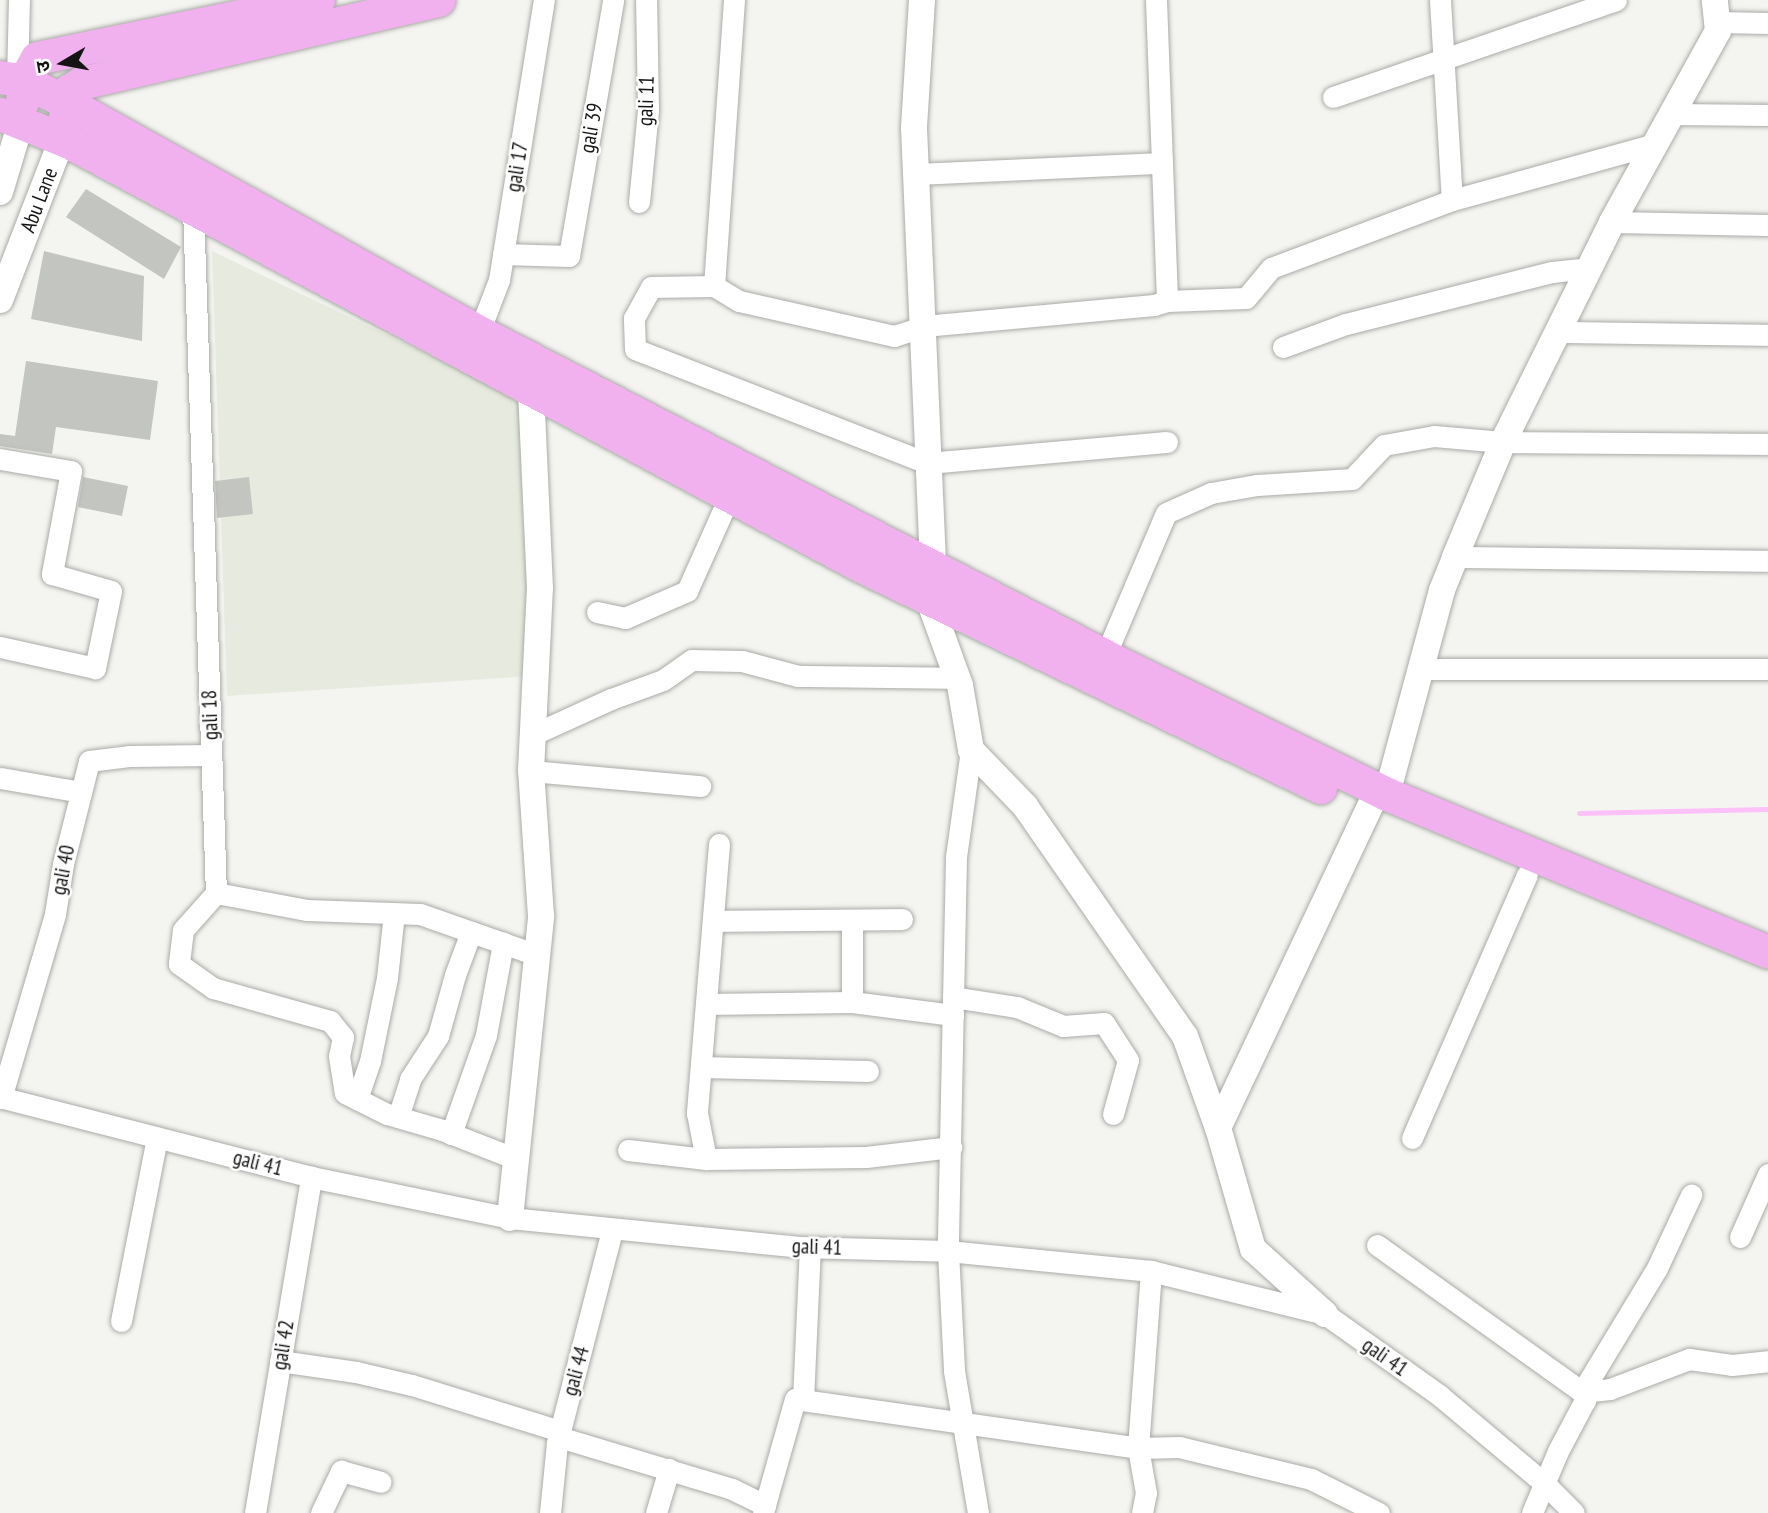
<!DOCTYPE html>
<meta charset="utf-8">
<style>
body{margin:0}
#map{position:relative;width:1768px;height:1513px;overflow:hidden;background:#f4f5f0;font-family:"PT Sans Narrow","Noto Sans Devanagari",sans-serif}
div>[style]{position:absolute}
.built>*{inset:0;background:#e7ebdf}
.stream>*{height:5px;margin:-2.5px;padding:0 2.5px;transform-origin:2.5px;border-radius:2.5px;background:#fdc1f9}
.building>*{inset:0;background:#c3c5c0}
.roads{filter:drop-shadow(0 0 2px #a9aba6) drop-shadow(0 0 2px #a9aba6)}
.minor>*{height:21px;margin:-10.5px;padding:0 10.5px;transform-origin:10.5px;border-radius:10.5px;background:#fff}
.tertiary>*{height:26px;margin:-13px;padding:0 13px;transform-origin:13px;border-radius:13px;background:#fff}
.primary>*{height:33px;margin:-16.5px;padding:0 16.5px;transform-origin:16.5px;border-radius:16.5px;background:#f1b1ee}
span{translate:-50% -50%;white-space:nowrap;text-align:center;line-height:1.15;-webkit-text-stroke:5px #fff;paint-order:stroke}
.street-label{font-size:21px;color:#151614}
.north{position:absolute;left:28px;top:28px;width:70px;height:70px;-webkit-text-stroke:5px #fff;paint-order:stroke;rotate:260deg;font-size:19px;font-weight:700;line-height:28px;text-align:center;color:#151614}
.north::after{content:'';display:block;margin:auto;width:24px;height:32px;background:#151614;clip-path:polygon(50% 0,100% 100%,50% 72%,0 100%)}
</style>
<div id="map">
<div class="built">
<i style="clip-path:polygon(212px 251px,541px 409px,531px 676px,227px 696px)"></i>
</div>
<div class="stream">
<i style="left:1579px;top:813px;width:189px;rotate:-1.2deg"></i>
</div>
<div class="building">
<i style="clip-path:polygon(86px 189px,181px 247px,164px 279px,66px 217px)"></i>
<i style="clip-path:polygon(44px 251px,144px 276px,142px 341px,31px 319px)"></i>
<i style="clip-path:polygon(26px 361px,158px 381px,150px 440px,56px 427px,52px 454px,0 446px,0 434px,15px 436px)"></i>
<i style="clip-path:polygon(83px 477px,128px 486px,122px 516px,78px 507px)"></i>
<i style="clip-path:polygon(249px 477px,253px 514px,217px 518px,215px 481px)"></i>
</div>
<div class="roads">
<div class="minor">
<i style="left:1156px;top:0;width:301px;rotate:87.9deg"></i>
<i style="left:1440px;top:0;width:200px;rotate:86.6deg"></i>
<i style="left:1717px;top:22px;width:51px;rotate:1.1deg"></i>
<i style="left:17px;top:80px;width:80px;rotate:-88.6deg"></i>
<i style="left:1333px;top:97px;width:299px;rotate:-18.9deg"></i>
<i style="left:1672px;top:114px;width:96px;rotate:0.6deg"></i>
<i style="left:916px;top:174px;width:246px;rotate:-2.6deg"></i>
<i style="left:639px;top:202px;width:92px;rotate:-84.4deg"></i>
<i style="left:648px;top:110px;width:110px;rotate:-91deg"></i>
<i style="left:193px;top:208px;width:685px;rotate:88.08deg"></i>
<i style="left:216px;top:893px;width:93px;rotate:10.6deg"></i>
<i style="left:307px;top:910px;width:113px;rotate:2deg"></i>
<i style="left:420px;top:914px;width:124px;rotate:19.3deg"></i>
<i style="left:1612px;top:222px;width:156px;rotate:1.1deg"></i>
<i style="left:503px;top:254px;width:66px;rotate:1.7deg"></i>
<i style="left:569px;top:256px;width:260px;rotate:-80.2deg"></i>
<i style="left:714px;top:286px;width:287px;rotate:-86deg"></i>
<i style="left:479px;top:332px;width:56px;rotate:-69deg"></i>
<i style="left:499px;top:280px;width:284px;rotate:-80.9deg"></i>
<i style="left:1558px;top:332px;width:210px;rotate:0.8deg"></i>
<i style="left:1283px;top:347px;width:67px;rotate:-20.1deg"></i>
<i style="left:1346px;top:324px;width:212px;rotate:-14.2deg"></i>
<i style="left:1552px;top:272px;width:39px;rotate:-6deg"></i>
<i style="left:1167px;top:442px;width:241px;rotate:175deg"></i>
<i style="left:927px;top:463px;width:313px;rotate:-158.7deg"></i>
<i style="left:635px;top:349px;width:31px;rotate:-92deg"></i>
<i style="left:634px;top:318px;width:35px;rotate:-61deg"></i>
<i style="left:651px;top:287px;width:63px;rotate:-0.9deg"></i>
<i style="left:714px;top:286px;width:29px;rotate:31deg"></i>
<i style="left:739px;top:301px;width:159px;rotate:12.7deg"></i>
<i style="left:894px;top:336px;width:32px;rotate:-18deg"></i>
<i style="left:924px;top:326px;width:231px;rotate:-5.2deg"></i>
<i style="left:1154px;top:305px;width:14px;rotate:-17deg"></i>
<i style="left:1167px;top:301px;width:79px;rotate:-2.2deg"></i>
<i style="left:1246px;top:298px;width:39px;rotate:-50deg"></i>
<i style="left:1271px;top:268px;width:193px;rotate:-20.6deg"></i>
<i style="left:1452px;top:200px;width:211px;rotate:-15.4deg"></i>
<i style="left:0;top:459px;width:72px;rotate:9.6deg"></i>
<i style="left:71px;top:471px;width:105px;rotate:100.5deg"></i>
<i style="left:52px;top:574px;width:61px;rotate:16.1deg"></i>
<i style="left:111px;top:591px;width:79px;rotate:101.7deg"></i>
<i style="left:95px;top:668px;width:97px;rotate:-167.5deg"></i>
<i style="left:1455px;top:557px;width:313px;rotate:0.7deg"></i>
<i style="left:597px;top:612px;width:29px;rotate:12deg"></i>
<i style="left:625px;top:618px;width:68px;rotate:-23.5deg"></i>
<i style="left:687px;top:591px;width:105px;rotate:-65.9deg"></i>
<i style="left:1105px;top:656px;width:155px;rotate:-66.9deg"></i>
<i style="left:1166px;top:513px;width:49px;rotate:-24deg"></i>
<i style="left:1211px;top:493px;width:47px;rotate:-9.9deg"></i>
<i style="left:1257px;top:485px;width:95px;rotate:-3.6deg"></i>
<i style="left:1352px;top:479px;width:47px;rotate:-46.7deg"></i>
<i style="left:1384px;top:445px;width:51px;rotate:-10.2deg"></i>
<i style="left:1434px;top:436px;width:69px;rotate:5deg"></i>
<i style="left:1503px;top:442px;width:265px;rotate:0.4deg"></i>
<i style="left:1420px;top:669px;width:348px"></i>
<i style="left:532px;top:735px;width:87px;rotate:-24.5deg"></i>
<i style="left:611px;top:699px;width:55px;rotate:-20.1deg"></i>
<i style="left:663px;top:680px;width:35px;rotate:-35deg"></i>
<i style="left:692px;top:660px;width:50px;rotate:1.1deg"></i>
<i style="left:742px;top:661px;width:58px;rotate:15deg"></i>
<i style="left:798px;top:676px;width:160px;rotate:0.7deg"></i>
<i style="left:971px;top:750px;width:108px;rotate:98deg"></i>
<i style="left:956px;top:857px;width:394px;rotate:91.2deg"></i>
<i style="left:948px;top:1251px;width:120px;rotate:87.1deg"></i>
<i style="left:954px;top:1371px;width:144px;rotate:80.4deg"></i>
<i style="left:531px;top:771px;width:170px;rotate:5.1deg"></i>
<i style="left:0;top:778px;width:82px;rotate:9.8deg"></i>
<i style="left:719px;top:844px;width:270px;rotate:94.7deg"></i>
<i style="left:697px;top:1113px;width:47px;rotate:78.9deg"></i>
<i style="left:706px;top:1159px;width:160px;rotate:-0.7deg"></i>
<i style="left:866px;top:1157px;width:86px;rotate:-6.7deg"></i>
<i style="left:216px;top:893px;width:50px;rotate:131.7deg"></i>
<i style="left:183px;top:930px;width:34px;rotate:97deg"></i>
<i style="left:179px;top:964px;width:42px;rotate:35.2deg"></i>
<i style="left:213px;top:988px;width:122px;rotate:15.8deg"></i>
<i style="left:330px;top:1021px;width:21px;rotate:51deg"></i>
<i style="left:343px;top:1037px;width:19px;rotate:102deg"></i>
<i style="left:339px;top:1056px;width:37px;rotate:81deg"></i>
<i style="left:345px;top:1093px;width:47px;rotate:26.6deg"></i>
<i style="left:387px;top:1114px;width:57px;rotate:16.2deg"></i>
<i style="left:442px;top:1130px;width:79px;rotate:21.4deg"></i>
<i style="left:713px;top:921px;width:189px;rotate:-0.6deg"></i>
<i style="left:953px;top:997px;width:65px;rotate:8.9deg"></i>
<i style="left:1017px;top:1007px;width:50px;rotate:22.4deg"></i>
<i style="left:1063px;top:1026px;width:41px;rotate:-4.2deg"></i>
<i style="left:1104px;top:1023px;width:44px;rotate:57deg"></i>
<i style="left:1128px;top:1060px;width:56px;rotate:105.5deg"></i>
<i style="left:852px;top:1002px;width:82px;rotate:-90deg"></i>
<i style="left:706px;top:1004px;width:146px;rotate:-0.8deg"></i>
<i style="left:852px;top:1002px;width:102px;rotate:7.3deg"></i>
<i style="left:701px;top:1067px;width:167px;rotate:1.4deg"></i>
<i style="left:0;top:1097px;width:321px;rotate:14.4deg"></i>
<i style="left:311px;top:1177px;width:203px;rotate:11.6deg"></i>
<i style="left:510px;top:1218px;width:291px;rotate:5.7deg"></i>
<i style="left:800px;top:1247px;width:148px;rotate:1.5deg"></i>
<i style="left:948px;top:1251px;width:204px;rotate:5.6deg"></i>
<i style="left:1151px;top:1271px;width:179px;rotate:13.9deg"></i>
<i style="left:1325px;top:1314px;width:140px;rotate:35.4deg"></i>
<i style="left:1439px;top:1395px;width:137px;rotate:40deg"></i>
<i style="left:1544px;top:1483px;width:42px;rotate:45deg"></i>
<i style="left:1px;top:1098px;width:192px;rotate:-73.6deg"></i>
<i style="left:55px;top:914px;width:51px;rotate:-80.9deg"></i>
<i style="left:63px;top:864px;width:106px;rotate:-75.8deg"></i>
<i style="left:89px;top:761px;width:40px;rotate:-7.1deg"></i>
<i style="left:129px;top:756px;width:82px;rotate:-0.7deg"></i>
<i style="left:357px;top:1099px;width:40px;rotate:-71.1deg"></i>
<i style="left:370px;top:1061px;width:85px;rotate:-78.4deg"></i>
<i style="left:387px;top:978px;width:65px;rotate:-83.9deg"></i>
<i style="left:398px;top:1117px;width:40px;rotate:-72deg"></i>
<i style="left:410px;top:1079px;width:51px;rotate:-56.9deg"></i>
<i style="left:438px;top:1036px;width:63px;rotate:-74.4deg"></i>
<i style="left:455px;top:975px;width:46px;rotate:-69.6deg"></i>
<i style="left:451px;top:1134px;width:105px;rotate:-70.5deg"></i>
<i style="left:486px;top:1035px;width:94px;rotate:-79.5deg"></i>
<i style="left:1412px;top:1138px;width:287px;rotate:-66.4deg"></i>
<i style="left:628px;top:1150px;width:79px;rotate:6.6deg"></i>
<i style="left:1740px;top:1237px;width:69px;rotate:-66deg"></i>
<i style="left:1377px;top:1245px;width:252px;rotate:35.6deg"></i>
<i style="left:1582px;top:1392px;width:9px;rotate:69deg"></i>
<i style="left:1585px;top:1400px;width:58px;rotate:117.9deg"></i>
<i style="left:1558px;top:1451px;width:67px;rotate:112.8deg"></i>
<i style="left:121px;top:1321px;width:187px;rotate:-78.9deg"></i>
<i style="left:280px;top:1361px;width:77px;rotate:8.2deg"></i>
<i style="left:356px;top:1372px;width:57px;rotate:13.1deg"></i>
<i style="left:412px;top:1385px;width:155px;rotate:17.3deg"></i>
<i style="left:1582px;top:1392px;width:145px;rotate:-58.8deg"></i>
<i style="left:1657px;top:1268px;width:81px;rotate:-65deg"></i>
<i style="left:1582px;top:1392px;width:28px;rotate:-6deg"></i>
<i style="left:1610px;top:1389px;width:85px;rotate:-20.8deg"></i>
<i style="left:1689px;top:1359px;width:43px;rotate:7.9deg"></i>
<i style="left:1732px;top:1365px;width:36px;rotate:-6deg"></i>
<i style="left:803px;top:1400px;width:153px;rotate:-87.4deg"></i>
<i style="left:559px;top:1437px;width:181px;rotate:16.7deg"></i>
<i style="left:732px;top:1489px;width:37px;rotate:26deg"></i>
<i style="left:765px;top:1505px;width:8px;rotate:104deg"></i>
<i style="left:765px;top:1505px;width:110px;rotate:-74.2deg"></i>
<i style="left:795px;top:1399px;width:346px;rotate:8.1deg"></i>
<i style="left:1138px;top:1448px;width:41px;rotate:-1.4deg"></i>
<i style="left:1179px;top:1447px;width:136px;rotate:13.6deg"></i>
<i style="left:1311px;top:1479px;width:76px;rotate:26.6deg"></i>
<i style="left:255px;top:1513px;width:341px;rotate:-80.5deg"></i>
<i style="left:321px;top:1513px;width:47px;rotate:-64.5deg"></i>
<i style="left:341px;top:1471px;width:41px;rotate:15.4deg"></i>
<i style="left:550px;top:1513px;width:70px;rotate:-84.3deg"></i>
<i style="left:557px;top:1443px;width:220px;rotate:-75.5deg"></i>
<i style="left:656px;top:1513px;width:46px;rotate:-73.5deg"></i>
<i style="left:1142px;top:1513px;width:20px;rotate:-79deg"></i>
<i style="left:1146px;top:1493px;width:46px;rotate:-100.1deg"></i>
<i style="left:1138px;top:1448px;width:177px;rotate:-85.8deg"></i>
</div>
<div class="tertiary">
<i style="left:922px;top:0;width:128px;rotate:93.6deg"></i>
<i style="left:914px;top:128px;width:437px;rotate:87.5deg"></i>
<i style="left:933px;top:565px;width:35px;rotate:97deg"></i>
<i style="left:929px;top:600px;width:90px;rotate:70deg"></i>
<i style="left:960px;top:685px;width:66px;rotate:80.4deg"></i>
<i style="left:971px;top:750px;width:78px;rotate:46deg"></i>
<i style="left:1025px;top:806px;width:280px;rotate:55.2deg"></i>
<i style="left:1185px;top:1036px;width:98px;rotate:70.3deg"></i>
<i style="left:0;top:192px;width:73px;rotate:-73.3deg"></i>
<i style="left:0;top:300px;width:173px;rotate:-68.9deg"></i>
<i style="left:1387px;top:794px;width:211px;rotate:-74.9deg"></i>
<i style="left:1442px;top:590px;width:35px;rotate:-68deg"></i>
<i style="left:1455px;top:557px;width:125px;rotate:-67.3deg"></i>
<i style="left:1503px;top:442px;width:246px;rotate:-63.6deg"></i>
<i style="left:1612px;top:222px;width:218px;rotate:-61deg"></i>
<i style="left:1718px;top:31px;width:31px;rotate:-96deg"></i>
<i style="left:510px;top:1218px;width:304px;rotate:-84.1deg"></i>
<i style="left:541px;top:916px;width:145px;rotate:-93.9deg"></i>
<i style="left:531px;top:771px;width:183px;rotate:-87.2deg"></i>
<i style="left:540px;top:588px;width:199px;rotate:-92.6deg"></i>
<i style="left:1325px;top:1314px;width:97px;rotate:-137.9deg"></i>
<i style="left:1253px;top:1249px;width:126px;rotate:-106.1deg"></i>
<i style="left:1218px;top:1128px;width:356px;rotate:-64.7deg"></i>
</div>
<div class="primary">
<i style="left:0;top:77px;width:24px;rotate:9deg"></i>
<i style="left:24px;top:81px;width:40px;rotate:26.6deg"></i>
<i style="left:60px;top:99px;width:479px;rotate:29.1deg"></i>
<i style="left:479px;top:332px;width:705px;rotate:27.36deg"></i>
<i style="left:1105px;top:656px;width:314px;rotate:26.1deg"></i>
<i style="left:1387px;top:794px;width:412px;rotate:22.5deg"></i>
<i style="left:22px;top:102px;width:21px;rotate:-85deg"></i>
<i style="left:24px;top:81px;width:26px;rotate:-61deg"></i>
<i style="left:37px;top:58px;width:287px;rotate:-11.7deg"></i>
<i style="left:0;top:114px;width:77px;rotate:22.2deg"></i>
<i style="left:71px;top:143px;width:894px;rotate:28.17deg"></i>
<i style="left:859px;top:565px;width:512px;rotate:25.71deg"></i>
<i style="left:64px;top:123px;width:34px;rotate:-80deg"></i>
<i style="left:70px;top:90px;width:13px;rotate:-32deg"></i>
<i style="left:81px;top:83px;width:367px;rotate:-13.1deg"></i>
</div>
</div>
<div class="street-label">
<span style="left:646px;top:101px;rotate:-88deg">gali 11</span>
<span style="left:591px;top:128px;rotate:-80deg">gali 39</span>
<span style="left:517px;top:167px;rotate:-81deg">gali 17</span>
<span style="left:39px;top:200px;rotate:-69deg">Abu Lane</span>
<span style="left:210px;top:715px;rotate:-92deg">gali 18</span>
<span style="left:63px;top:870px;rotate:-79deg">gali 40</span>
<span style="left:258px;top:1163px;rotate:14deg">gali 41</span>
<span style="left:817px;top:1247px;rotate:2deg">gali 41</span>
<span style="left:283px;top:1345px;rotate:-81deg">gali 42</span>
<span style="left:1385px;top:1357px;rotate:35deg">gali 41</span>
<span style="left:576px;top:1371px;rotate:-75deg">gali 44</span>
</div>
<div class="north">उ</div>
</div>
